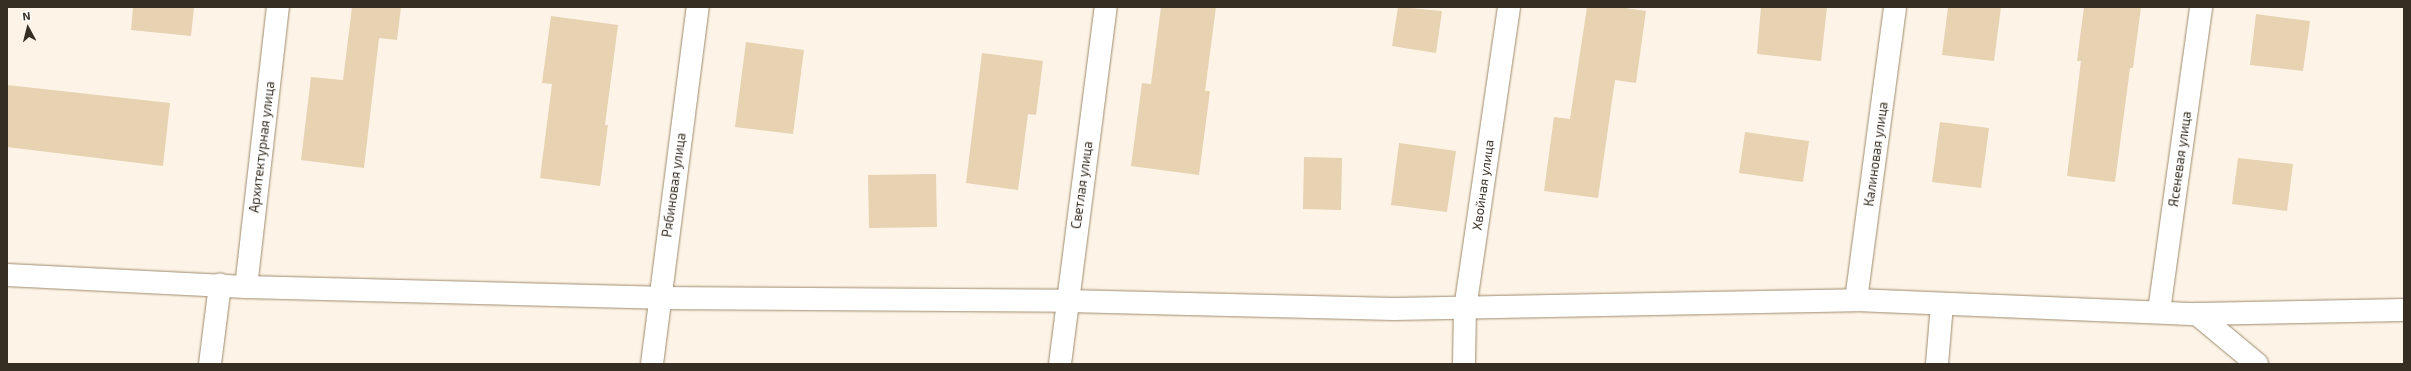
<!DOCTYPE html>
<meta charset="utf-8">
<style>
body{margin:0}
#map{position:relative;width:2411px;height:371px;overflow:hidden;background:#fdf4e7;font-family:"Exo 2",sans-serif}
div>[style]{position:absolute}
.building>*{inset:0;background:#e7d2b2}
.roads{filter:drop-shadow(0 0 1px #9e8b6d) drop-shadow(0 0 1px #9e8b6d)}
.street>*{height:22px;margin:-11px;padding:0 11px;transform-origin:11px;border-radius:11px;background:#fff}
span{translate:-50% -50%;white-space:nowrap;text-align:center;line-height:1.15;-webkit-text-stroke:3px #fff;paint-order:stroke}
.street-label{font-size:13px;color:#362e22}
.frame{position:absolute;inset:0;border:8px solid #362e22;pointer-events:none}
.north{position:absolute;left:8px;top:8px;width:40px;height:40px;-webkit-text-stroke:3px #fff;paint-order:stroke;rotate:353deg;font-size:11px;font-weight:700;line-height:16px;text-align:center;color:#362e22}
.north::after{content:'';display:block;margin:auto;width:14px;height:18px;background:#362e22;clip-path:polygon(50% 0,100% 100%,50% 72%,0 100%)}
</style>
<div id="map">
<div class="building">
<i style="clip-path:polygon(133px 7px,194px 7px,191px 36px,131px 30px)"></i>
<i style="clip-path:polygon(352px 7px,401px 7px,397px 40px,379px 38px,364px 168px,301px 160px,311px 77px,343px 80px)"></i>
<i style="clip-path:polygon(1161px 7px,1216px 7px,1205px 91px,1210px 91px,1199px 175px,1131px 166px,1142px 83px,1151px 84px)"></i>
<i style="clip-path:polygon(1398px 7px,1442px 11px,1436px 53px,1392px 46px)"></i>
<i style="clip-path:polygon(1587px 7px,1618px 7px,1646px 11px,1636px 83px,1615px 80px,1598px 198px,1544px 191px,1554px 117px,1570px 119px)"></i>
<i style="clip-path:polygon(1761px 7px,1827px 7px,1821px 61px,1757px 54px)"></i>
<i style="clip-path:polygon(1948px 7px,2001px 7px,1994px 61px,1942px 55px)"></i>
<i style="clip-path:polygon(2084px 7px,2141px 7px,2133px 68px,2130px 68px,2115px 182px,2067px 176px,2081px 61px,2077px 61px)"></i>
<i style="clip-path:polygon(2256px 14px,2310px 21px,2303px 71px,2250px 65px)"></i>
<i style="clip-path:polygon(551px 16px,618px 25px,605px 125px,608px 125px,600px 186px,540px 178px,552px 84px,542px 83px)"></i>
<i style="clip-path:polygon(746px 42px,804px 50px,793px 134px,735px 127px)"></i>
<i style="clip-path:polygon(982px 53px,1043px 61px,1036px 115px,1028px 114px,1018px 190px,966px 183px)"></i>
<i style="clip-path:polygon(7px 85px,170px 103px,163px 166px,7px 147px)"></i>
<i style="clip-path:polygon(1940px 122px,1989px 128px,1981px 188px,1932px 182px)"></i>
<i style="clip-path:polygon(1745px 132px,1809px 141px,1803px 182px,1739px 173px)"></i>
<i style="clip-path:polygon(1399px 143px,1456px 151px,1447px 212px,1391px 205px)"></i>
<i style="clip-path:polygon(1304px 157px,1342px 158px,1341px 210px,1303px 209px)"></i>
<i style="clip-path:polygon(2238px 158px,2293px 164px,2287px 211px,2232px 204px)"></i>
<i style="clip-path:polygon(936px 174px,937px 227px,869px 228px,868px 175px)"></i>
</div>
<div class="roads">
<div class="street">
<i style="left:7px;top:275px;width:239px;rotate:2.9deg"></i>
<i style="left:246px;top:287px;width:413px;rotate:1.5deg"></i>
<i style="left:659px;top:298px;width:408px;rotate:0.4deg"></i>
<i style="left:1067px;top:301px;width:327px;rotate:1.4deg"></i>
<i style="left:1394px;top:309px;width:462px;rotate:-1.1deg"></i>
<i style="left:1856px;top:300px;width:341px;rotate:2.4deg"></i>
<i style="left:2197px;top:314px;width:207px;rotate:-1.1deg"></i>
<i style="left:246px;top:287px;width:282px;rotate:-83.5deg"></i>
<i style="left:1856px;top:300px;width:296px;rotate:-82.4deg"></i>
<i style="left:2159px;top:311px;width:307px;rotate:-82.1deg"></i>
<i style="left:2197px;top:314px;width:78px;rotate:39.8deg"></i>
<i style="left:210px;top:364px;width:80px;rotate:-82.8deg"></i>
<i style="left:652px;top:364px;width:360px;rotate:-82.7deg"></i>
<i style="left:1060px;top:364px;width:360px;rotate:-82.7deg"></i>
<i style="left:1464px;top:364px;width:55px;rotate:-89deg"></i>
<i style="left:1465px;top:309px;width:305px;rotate:-81.7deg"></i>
<i style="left:1937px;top:364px;width:60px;rotate:-85.2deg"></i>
</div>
</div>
<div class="street-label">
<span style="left:262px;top:147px;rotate:-83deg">Архитектурная улица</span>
<span style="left:1876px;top:154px;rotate:-82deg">Калиновая улица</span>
<span style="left:2180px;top:159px;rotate:-82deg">Ясеневая улица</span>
<span style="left:674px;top:185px;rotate:-82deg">Рябиновая улица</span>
<span style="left:1082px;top:185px;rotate:-82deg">Светлая улица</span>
<span style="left:1483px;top:185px;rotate:-82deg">Хвойная улица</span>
</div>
<div class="frame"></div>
<div class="north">N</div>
</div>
